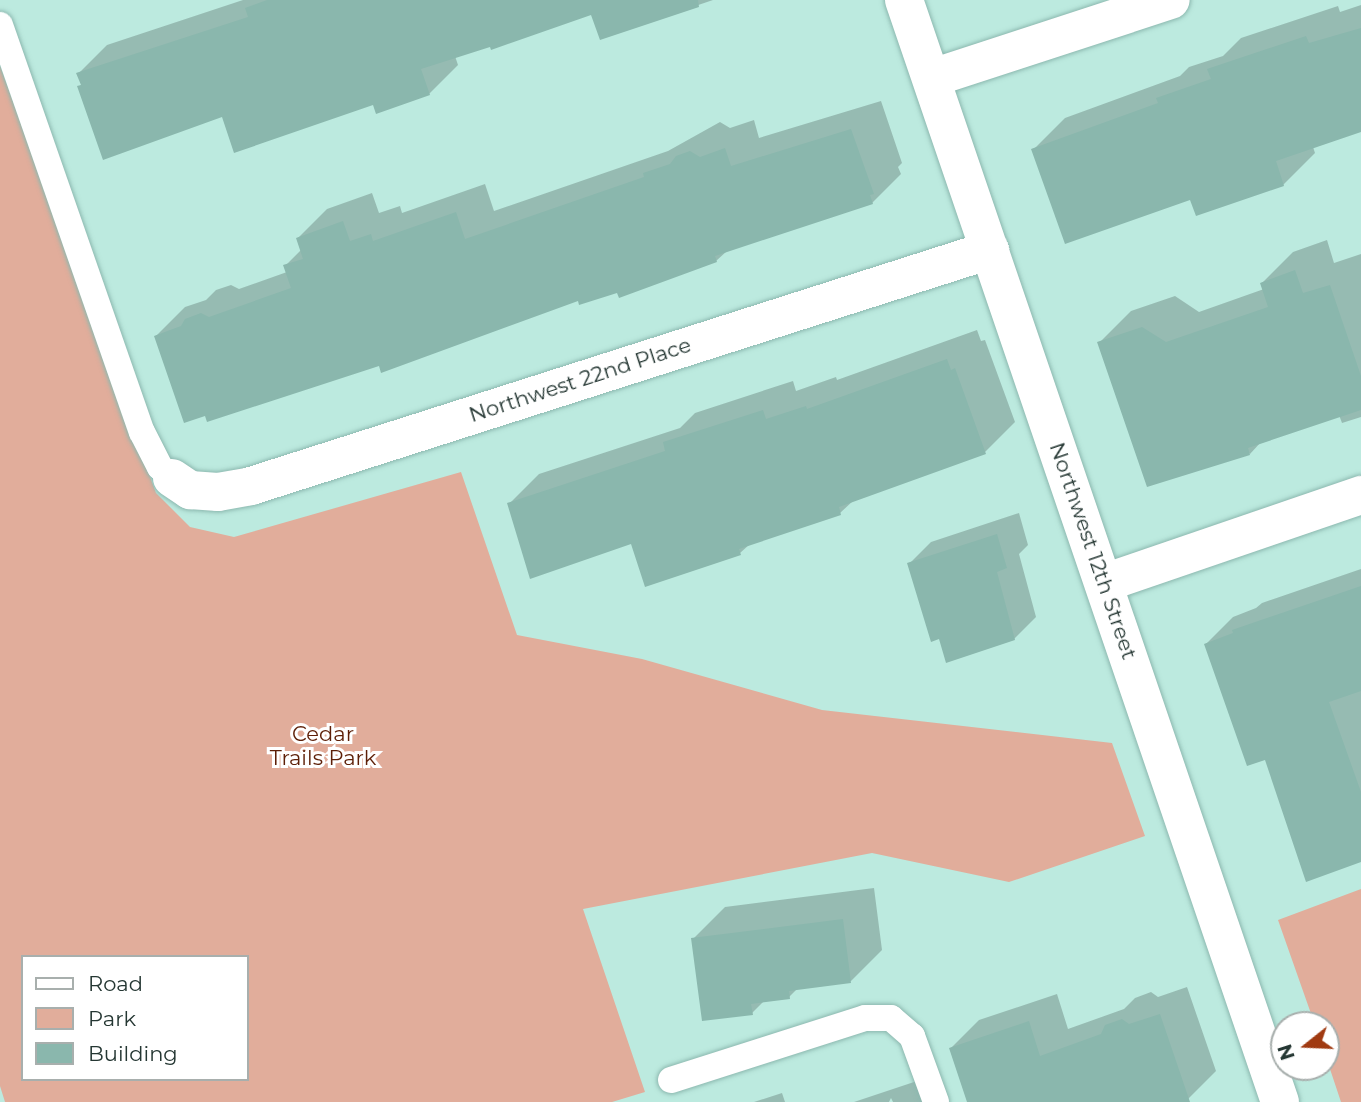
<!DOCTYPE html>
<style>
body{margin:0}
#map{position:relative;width:1361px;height:1102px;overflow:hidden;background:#bceadf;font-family:Montserrat,sans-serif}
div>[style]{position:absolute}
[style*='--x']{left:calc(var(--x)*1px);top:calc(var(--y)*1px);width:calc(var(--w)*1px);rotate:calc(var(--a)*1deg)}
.green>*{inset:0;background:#e1ad9b}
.shadow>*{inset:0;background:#0003}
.building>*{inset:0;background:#8ab7ad}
.roads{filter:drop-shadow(0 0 2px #8cb8af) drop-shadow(0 0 2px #8cb8af)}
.service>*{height:26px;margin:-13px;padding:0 13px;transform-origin:13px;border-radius:13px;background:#fff}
.minor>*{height:38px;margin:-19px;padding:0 19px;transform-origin:19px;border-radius:19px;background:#fff}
span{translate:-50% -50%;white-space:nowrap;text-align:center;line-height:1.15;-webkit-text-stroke:6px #fff;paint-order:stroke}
.street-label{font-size:21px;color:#253733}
.park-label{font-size:21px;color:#5d1f07}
.legend{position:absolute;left:21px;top:955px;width:228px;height:126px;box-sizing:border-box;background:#fff;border:2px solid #a8afad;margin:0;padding:9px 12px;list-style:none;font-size:21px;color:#253733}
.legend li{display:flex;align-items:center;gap:14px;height:35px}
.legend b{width:35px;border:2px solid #a8afad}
.north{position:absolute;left:1270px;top:1011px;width:70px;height:70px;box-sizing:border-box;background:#fff;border:2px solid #a8afad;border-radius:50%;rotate:252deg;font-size:19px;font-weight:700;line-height:28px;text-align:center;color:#253733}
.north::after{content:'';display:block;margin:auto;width:24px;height:32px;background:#a03a11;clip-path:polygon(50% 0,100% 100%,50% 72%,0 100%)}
</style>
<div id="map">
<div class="green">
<div style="clip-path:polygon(evenodd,0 66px,156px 493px,190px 527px,234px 537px,461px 472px,517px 635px,642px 659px,822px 710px,1112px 743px,1145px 836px,1009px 882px,872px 853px,583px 909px,645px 1092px,612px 1102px,5px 1102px,0 1086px,0 66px,23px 957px,247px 957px,247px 1079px,23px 1079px,23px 957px)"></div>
<div style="clip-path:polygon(1361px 889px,1361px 1102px,1341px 1102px,1326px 1057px,1326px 1025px,1315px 1025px,1278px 920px)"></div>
</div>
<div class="shadow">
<div style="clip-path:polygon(243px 0,713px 0,601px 38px,592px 13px,455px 56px,458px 65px,429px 94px,374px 103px,223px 115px,79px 87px,82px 84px,78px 74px,107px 45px)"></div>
<div style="clip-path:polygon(1361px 5px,1361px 131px,1313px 147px,1315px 153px,1283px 185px,1191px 198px,1033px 150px,1065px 118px,1180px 76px,1189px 67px,1223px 56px,1241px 38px,1338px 6px,1340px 12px)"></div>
<div style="clip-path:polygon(881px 101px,902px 163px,898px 167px,901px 174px,872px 203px,727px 251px,716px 261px,579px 299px,380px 364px,156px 336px,185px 307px,206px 300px,216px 290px,231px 285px,239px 289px,287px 272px,285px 266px,302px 249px,298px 238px,327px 209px,372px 193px,379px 213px,400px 206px,402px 213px,485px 184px,494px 211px,668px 151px,720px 122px,730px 128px,754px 120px,759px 138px)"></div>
<div style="clip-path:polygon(1327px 240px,1334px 263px,1361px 254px,1361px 417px,1342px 423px,1339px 415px,1261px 442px,1250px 454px,1099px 343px,1131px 311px,1175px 296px,1199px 312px,1264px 289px,1262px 283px,1293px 252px)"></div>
<div style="clip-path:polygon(977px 330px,981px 341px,985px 340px,1015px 422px,985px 452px,854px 500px,840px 513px,750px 544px,740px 553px,632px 542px,509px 504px,539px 474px,680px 428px,695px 413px,793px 381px,796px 391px,836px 377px,837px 380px)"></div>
<div style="clip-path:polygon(1019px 513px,1028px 545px,1019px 554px,1036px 617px,1014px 639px,940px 637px,909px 564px,931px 542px)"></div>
<div style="clip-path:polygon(1361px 569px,1361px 861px,1266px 757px,1206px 644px,1233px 617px,1256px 608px,1262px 603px)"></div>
<div style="clip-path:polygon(874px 888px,882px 950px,851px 981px,798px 988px,789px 997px,765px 1000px,752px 1013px,693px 939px,725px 907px)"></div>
<div style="clip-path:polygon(1187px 987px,1216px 1071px,1188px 1099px,1179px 1102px,969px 1102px,951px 1048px,979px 1020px,1057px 994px,1068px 1029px,1124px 1009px,1135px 998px,1151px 992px,1158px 997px)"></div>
<div style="clip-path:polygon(920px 1080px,927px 1102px,893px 1102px,891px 1098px,889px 1102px,854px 1102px)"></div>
<div style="clip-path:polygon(782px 1093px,785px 1102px,754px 1102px)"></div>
</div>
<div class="building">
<div style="clip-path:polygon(267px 0,698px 0,699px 7px,600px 40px,591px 15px,491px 50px,490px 47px,421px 69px,430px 95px,376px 114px,373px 105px,234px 153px,222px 117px,103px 160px,77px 86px,81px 85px,76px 73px,248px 17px,245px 8px)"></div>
<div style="clip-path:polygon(1361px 28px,1361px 132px,1276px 161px,1284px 186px,1196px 216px,1190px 200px,1065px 244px,1031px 149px,1158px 103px,1156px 98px,1211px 79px,1207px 69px,1306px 36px,1309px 43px)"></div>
<div style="clip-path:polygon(851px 129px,874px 194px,870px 195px,873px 204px,715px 256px,717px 262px,619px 298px,617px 293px,579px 305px,578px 301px,381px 373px,379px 366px,207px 422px,205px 416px,184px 423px,154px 336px,181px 326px,185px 319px,201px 313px,209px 317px,291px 288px,283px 265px,303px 259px,296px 238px,343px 221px,350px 241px,371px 234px,373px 241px,456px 212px,465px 239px,644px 177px,643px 173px,670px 164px,676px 156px,690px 151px,700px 157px,725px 148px,731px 166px)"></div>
<div style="clip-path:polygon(1295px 270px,1303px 293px,1330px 285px,1361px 376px,1361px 410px,1248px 448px,1250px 455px,1147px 487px,1097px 342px,1142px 327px,1166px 342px,1268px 307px,1260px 283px)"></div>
<div style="clip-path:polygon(947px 359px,951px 370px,955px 368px,986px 454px,839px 507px,841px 515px,739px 549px,741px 555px,645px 587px,631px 544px,530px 579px,507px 503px,665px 451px,663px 442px,763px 410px,766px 419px,806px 406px,807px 409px)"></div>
<div style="clip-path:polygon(997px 534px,1007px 568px,997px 572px,1015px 640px,946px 663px,939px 639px,931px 642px,907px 563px)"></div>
<div style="clip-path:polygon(1361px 586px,1361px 691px,1329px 702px,1361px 792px,1361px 862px,1306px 882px,1265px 760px,1247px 766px,1204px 644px,1233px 633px,1232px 630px)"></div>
<div style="clip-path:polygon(843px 919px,851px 983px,789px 991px,790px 999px,751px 1004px,753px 1015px,702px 1021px,691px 938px)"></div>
<div style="clip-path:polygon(1160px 1014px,1190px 1102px,967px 1102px,949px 1048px,1029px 1021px,1040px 1056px,1101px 1034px,1105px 1025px,1122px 1019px,1129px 1024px)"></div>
</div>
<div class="roads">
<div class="service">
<div style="--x:0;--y:25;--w:431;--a:70.8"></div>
<div style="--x:142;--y:432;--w:39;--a:63"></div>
<div style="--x:160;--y:467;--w:16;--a:43"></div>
<div style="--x:671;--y:1080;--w:204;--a:-17.7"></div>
<div style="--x:865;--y:1018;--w:26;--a:0"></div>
<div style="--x:891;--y:1018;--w:28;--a:41"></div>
<div style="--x:912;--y:1036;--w:70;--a:70"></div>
</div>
<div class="minor">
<div style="--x:904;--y:0;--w:1164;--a:71.16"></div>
<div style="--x:932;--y:78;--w:251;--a:-18.1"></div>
<div style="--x:172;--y:478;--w:22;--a:34"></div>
<div style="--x:190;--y:490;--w:28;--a:4"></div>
<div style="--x:218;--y:492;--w:34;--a:-10"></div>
<div style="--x:251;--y:486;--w:776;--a:-17.71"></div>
<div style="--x:1104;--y:583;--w:272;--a:-18.9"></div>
</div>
</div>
<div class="street-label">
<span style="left:580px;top:380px;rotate:-18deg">Northwest 22nd Place</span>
<span style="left:1093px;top:551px;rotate:71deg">Northwest 12th Street</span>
</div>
<div class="park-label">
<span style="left:323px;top:746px">Cedar<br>Trails Park</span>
</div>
<ul class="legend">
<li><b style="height:9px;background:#fff"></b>Road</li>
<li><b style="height:19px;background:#e1ad9b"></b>Park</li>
<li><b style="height:19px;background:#8ab7ad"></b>Building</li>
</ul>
<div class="north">N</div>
</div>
